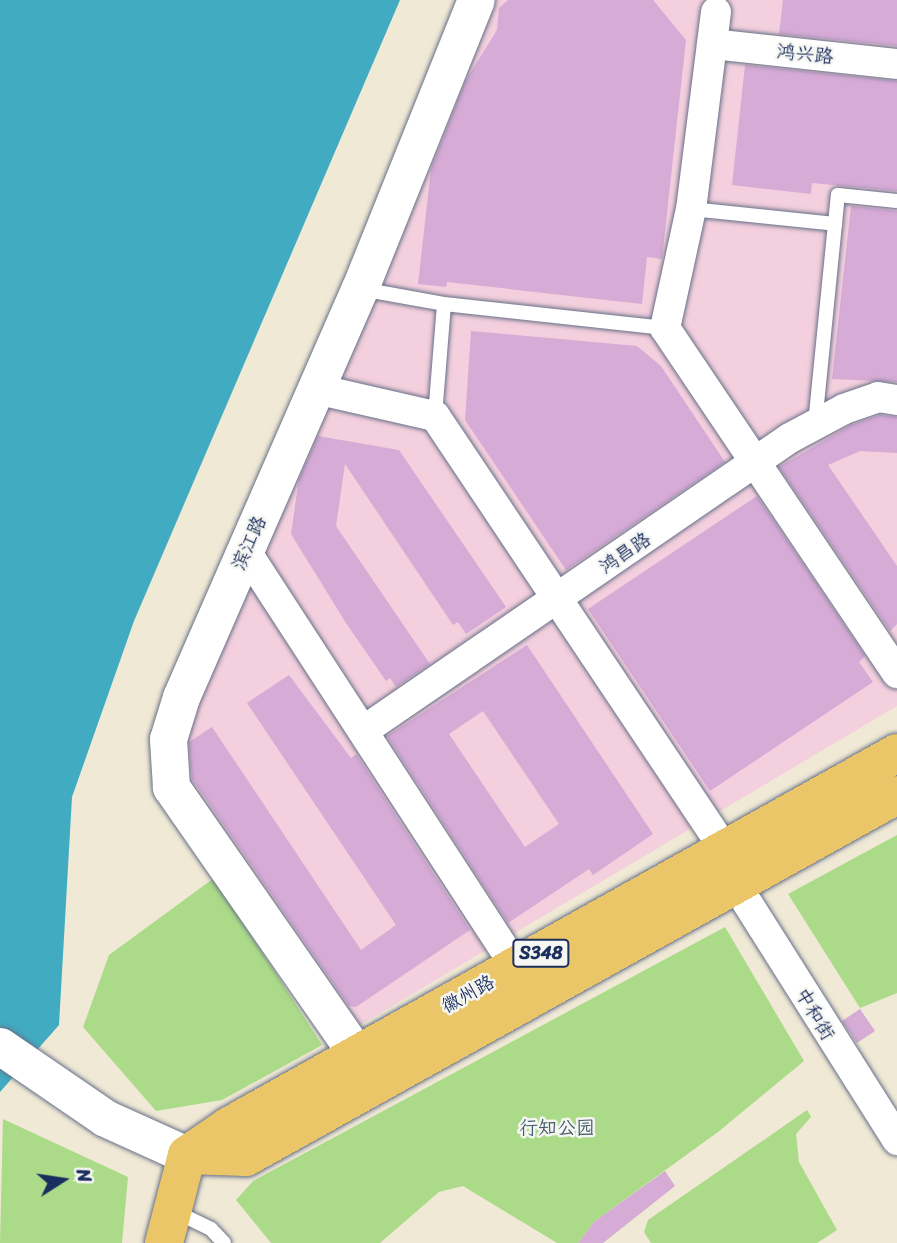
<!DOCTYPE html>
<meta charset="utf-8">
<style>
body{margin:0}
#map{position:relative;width:897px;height:1243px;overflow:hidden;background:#f0e9d5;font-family:Sriracha,"LXGW WenKai TC",sans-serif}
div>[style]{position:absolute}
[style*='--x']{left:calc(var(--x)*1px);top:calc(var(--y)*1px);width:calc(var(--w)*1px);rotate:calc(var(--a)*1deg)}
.built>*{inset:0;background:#f4cfdd}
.green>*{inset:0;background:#abdb88}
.water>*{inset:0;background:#41abc1}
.building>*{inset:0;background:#d6abd6}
.roads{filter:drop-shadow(0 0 2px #667088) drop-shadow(0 0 2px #667088)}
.service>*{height:14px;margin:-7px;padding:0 7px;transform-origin:7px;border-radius:7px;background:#fff}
.minor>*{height:30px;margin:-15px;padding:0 15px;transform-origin:15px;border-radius:15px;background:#fff}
.tertiary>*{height:37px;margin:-18.5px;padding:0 18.5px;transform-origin:18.5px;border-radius:18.5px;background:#fff}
.primary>*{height:38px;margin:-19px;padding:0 19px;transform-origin:19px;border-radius:19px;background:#ebc669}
span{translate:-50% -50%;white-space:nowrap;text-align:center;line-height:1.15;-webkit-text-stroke:5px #f6f6f2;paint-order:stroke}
.shield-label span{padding:2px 5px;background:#f6f6f2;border:2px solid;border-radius:5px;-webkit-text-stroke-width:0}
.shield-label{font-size:18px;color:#1b2f5e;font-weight:700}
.street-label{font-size:19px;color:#1b2f5e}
.park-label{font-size:19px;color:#3f5a68}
.north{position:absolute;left:28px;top:1145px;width:70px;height:70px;-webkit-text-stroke:5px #f6f6f2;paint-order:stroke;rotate:78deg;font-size:19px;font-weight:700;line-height:28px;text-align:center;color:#1b2f5e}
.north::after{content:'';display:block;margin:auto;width:24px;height:32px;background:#1b2f5e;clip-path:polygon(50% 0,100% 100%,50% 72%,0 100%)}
</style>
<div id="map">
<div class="built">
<div style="clip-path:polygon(487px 0,897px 0,897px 706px,350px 1031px,182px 784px,180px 723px)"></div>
</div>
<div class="green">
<div style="clip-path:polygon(897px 835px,897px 993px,860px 1008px,788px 894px)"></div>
<div style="clip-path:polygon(214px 878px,322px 1045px,222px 1100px,156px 1111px,83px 1027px,109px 955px)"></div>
<div style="clip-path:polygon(725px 927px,804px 1061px,718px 1132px,595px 1221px,578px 1243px,557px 1243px,463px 1186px,439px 1192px,380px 1243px,271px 1243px,236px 1200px,253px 1181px)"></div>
<div style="clip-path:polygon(807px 1110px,811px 1117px,796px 1134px,799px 1162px,837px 1230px,817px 1243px,651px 1243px,644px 1232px,648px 1220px)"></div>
<div style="clip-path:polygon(3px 1119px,128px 1177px,122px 1243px,0 1243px)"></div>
</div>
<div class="water">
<div style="clip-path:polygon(0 0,400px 0,134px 621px,72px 797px,59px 1025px,0 1092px)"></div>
</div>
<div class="building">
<div style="clip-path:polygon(508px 0,653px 0,686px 40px,662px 259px,647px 257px,642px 304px,447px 282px,446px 287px,418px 284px,431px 169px,466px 80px,497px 30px,499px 8px)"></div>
<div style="clip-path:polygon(783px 0,897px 0,897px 46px,779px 34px)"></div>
<div style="clip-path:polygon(745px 65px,897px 81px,897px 191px,812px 183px,811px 194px,732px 185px)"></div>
<div style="clip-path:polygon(851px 206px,897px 211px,897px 382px,832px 379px)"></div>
<div style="clip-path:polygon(471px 331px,637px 346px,661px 366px,725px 462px,566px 570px,465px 420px)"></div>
<div style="clip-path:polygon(880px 415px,897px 417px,897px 453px,860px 451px,828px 465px,897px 566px,897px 624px,890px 631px,779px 467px,851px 425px)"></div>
<div style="clip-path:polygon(318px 436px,399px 450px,506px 607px,466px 634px,458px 622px,453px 625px,345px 464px,336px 526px,430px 664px,396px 687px,390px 678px,386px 681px,346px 623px,291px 534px,299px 479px)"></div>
<div style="clip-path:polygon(757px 496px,865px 656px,859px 662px,873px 682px,710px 791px,588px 609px)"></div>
<div style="clip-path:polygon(evenodd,527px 645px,653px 834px,593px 875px,589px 869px,508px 923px,387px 736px,527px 645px,483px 711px,559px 824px,525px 847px,449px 734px,483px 711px)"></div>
<div style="clip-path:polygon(289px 675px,351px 758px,356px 754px,470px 930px,356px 1007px,349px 1006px,192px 779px,189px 742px,212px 727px,361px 950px,396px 925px,247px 703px)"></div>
<div style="clip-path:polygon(860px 1009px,875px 1031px,857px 1043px,842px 1021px)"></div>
<div style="clip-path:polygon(665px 1171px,675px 1186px,603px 1243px,578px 1243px,595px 1221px)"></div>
</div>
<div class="roads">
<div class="service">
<div style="--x:691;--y:209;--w:145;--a:5.9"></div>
<div style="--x:361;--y:289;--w:84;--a:10.2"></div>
<div style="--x:444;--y:304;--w:222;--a:6.2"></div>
<div style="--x:435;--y:416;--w:112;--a:-85.4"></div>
<div style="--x:815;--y:424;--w:230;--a:-84.3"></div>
<div style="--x:838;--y:195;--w:59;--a:5.8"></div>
<div style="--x:174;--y:1211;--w:41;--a:25.9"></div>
<div style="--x:211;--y:1229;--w:19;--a:47"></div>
</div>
<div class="minor">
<div style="--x:716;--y:12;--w:199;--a:97.2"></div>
<div style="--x:691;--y:209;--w:122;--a:102.3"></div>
<div style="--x:665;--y:328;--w:416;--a:56.1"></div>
<div style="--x:712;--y:44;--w:186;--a:6.2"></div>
<div style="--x:316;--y:389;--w:122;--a:12.8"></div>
<div style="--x:435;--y:416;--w:522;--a:56.25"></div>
<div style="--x:245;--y:550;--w:498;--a:57"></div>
<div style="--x:363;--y:731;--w:518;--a:-34.46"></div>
<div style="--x:790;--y:438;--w:61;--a:-28.2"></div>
<div style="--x:844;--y:409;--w:36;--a:-19"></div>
<div style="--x:878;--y:397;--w:19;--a:9"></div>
<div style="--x:736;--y:885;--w:302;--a:57.7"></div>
</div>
<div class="tertiary">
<div style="--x:0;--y:1046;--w:127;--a:34.4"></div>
<div style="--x:105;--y:1118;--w:90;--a:24.3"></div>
<div style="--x:358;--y:1056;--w:328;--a:-124.8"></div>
<div style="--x:171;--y:787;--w:48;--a:-93.6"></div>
<div style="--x:168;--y:739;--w:44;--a:-72.8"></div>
<div style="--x:181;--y:697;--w:446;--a:-66.4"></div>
<div style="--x:360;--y:288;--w:310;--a:-68.1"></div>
</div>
<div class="primary">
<div style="--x:187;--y:1155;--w:59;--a:1.9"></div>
<div style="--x:246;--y:1157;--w:745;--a:-29.08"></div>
<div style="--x:164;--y:1243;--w:91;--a:-75.4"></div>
<div style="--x:187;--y:1155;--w:51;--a:-34.6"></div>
<div style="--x:229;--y:1126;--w:765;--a:-29.18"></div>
</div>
</div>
<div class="shield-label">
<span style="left:541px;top:953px">S348</span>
</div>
<div class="street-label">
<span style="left:805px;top:54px;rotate:6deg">鸿兴路</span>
<span style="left:249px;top:543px;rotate:-66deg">滨江路</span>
<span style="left:625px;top:553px;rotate:-34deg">鸿昌路</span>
<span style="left:468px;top:994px;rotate:-29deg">徽州路</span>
<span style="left:815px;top:1014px;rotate:59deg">中和街</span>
</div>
<div class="park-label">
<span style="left:557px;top:1128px">行知公园</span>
</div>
<div class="north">N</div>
</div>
